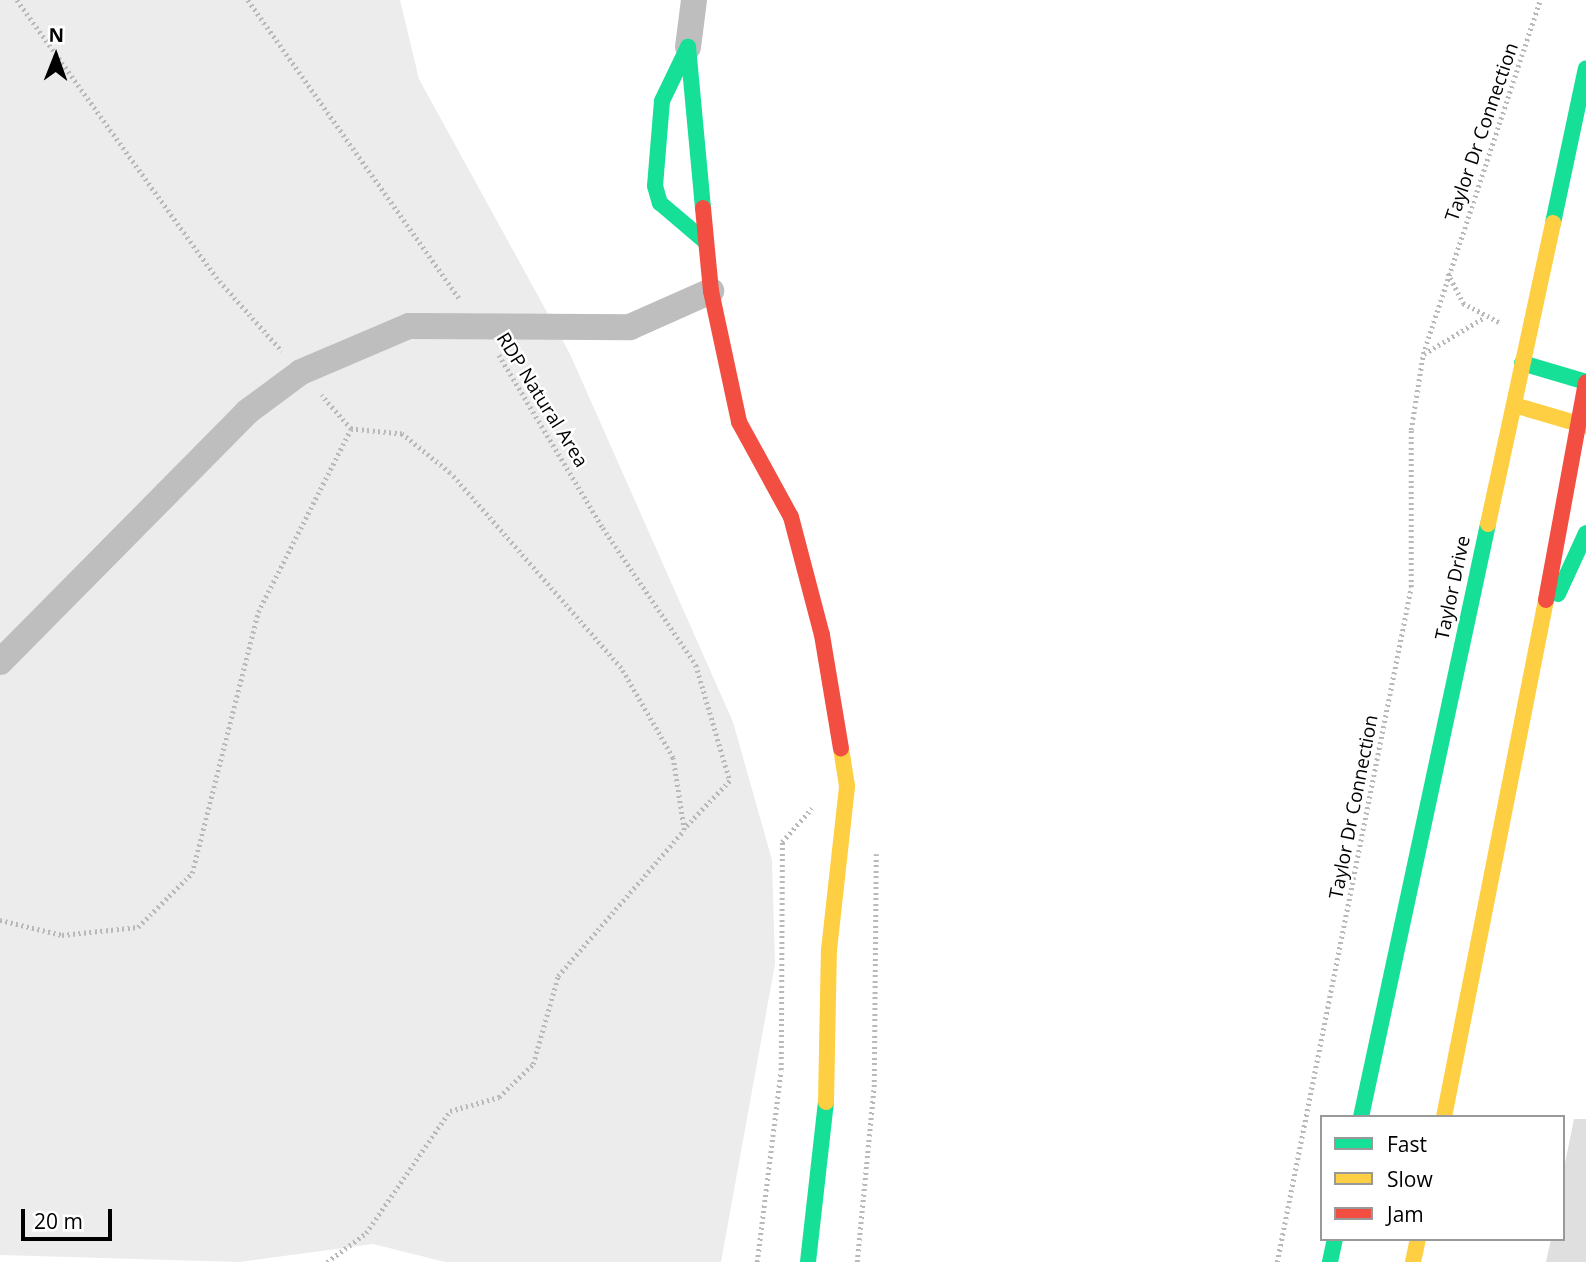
<!DOCTYPE html>
<style>
body{margin:0}
#map{position:relative;width:1586px;height:1262px;overflow:hidden;background:#fff;font-family:"Open Sans",sans-serif}
div>[style]{position:absolute}
[style*='--x']{left:calc(var(--x)*1px);top:calc(var(--y)*1px);width:calc(var(--w)*1px);rotate:calc(var(--a)*1deg)}
.green>*{inset:0;background:#ececec}
.building>*{inset:0;background:#dfdfdf}
.path>*{height:4.5px;margin-top:-2.25px;transform-origin:0;background:repeating-linear-gradient(90deg,#b9b9b9 0 2px,transparent 0 5.5px)}
.street>*{height:26px;margin:-13px;padding:0 13px;transform-origin:13px;border-radius:13px;background:#bebebe}
.fast>*{height:16px;margin:-8px;padding:0 8px;transform-origin:8px;border-radius:8px;background:#16e098}
.slow>*{height:16px;margin:-8px;padding:0 8px;transform-origin:8px;border-radius:8px;background:#ffcf43}
.jam>*{height:16px;margin:-8px;padding:0 8px;transform-origin:8px;border-radius:8px;background:#f24e42}
span{translate:-50% -50%;white-space:nowrap;text-align:center;line-height:1.15;-webkit-text-stroke:5px #fff;paint-order:stroke}
.street-label{font-size:19px;color:#000}
.legend{position:absolute;left:1320px;top:1115px;width:245px;height:126px;box-sizing:border-box;background:#fff;border:2px solid #999;margin:0;padding:9px 12px;list-style:none;font-size:21px;color:#000}
.legend li{display:flex;align-items:center;gap:14px;height:35px}
.legend b{width:35px;border:2px solid #999}
.north{position:absolute;left:21px;top:21px;width:70px;height:70px;-webkit-text-stroke:5px #fff;paint-order:stroke;rotate:1deg;font-size:19px;font-weight:700;line-height:28px;text-align:center;color:#000}
.north::after{content:'';display:block;margin:auto;width:24px;height:32px;background:#000;clip-path:polygon(50% 0,100% 100%,50% 72%,0 100%)}
.scale{position:absolute;left:21px;top:1209px;width:91px;height:32px;box-sizing:border-box;border:4px solid #000;border-top:0;padding-left:9px;font-size:21px;line-height:24px;white-space:nowrap;color:#000;-webkit-text-stroke:5px #fff;paint-order:stroke}
</style>
<div id="map">
<div class="green">
<div style="clip-path:polygon(0 0,400px 0,419px 79px,570px 354px,733px 722px,772px 860px,775px 964px,721px 1262px,445px 1262px,373px 1244px,240px 1262px,0 1255px)"></div>
</div>
<div class="building">
<div style="clip-path:polygon(1574px 1119px,1586px 1119px,1586px 1262px,1546px 1262px,1551px 1239px,1563px 1239px,1563px 1173px)"></div>
</div>
<div class="path">
<div style="--x:17;--y:0;--w:341;--a:54.3"></div>
<div style="--x:216;--y:277;--w:99;--a:48.3"></div>
<div style="--x:248;--y:0;--w:367;--a:54.7"></div>
<div style="--x:1448;--y:273;--w:34;--a:63"></div>
<div style="--x:1463;--y:303;--w:41;--a:27.8"></div>
<div style="--x:1424;--y:354;--w:69;--a:-31.4"></div>
<div style="--x:499;--y:355;--w:202;--a:59"></div>
<div style="--x:603;--y:528;--w:166;--a:55.8"></div>
<div style="--x:696;--y:665;--w:121;--a:73.7"></div>
<div style="--x:730;--y:781;--w:66;--a:133.8"></div>
<div style="--x:0;--y:920;--w:64;--a:13.6"></div>
<div style="--x:62;--y:935;--w:76;--a:-6"></div>
<div style="--x:138;--y:927;--w:76;--a:-45"></div>
<div style="--x:192;--y:873;--w:269;--a:-75.8"></div>
<div style="--x:258;--y:612;--w:205;--a:-63.1"></div>
<div style="--x:351;--y:429;--w:45;--a:-131.4"></div>
<div style="--x:327;--y:1262;--w:49;--a:-36.6"></div>
<div style="--x:366;--y:1233;--w:148;--a:-55.5"></div>
<div style="--x:450;--y:1111;--w:51;--a:-15.9"></div>
<div style="--x:499;--y:1097;--w:47;--a:-44.1"></div>
<div style="--x:533;--y:1064;--w:91;--a:-74.1"></div>
<div style="--x:558;--y:976;--w:193;--a:-49.2"></div>
<div style="--x:684;--y:830;--w:73;--a:-98.7"></div>
<div style="--x:673;--y:758;--w:104;--a:-120"></div>
<div style="--x:621;--y:668;--w:259;--a:-131.2"></div>
<div style="--x:450;--y:473;--w:62;--a:-140.9"></div>
<div style="--x:402;--y:434;--w:51;--a:-174.4"></div>
<div style="--x:757;--y:1262;--w:193;--a:-82.9"></div>
<div style="--x:781;--y:1070;--w:228;--a:-89.7"></div>
<div style="--x:782;--y:842;--w:45;--a:-48.6"></div>
<div style="--x:857;--y:1262;--w:176;--a:-84.5"></div>
<div style="--x:874;--y:1087;--w:233;--a:-89.5"></div>
<div style="--x:1277;--y:1262;--w:688;--a:-78.77"></div>
<div style="--x:1411;--y:587;--w:157;--a:-90"></div>
<div style="--x:1411;--y:430;--w:77;--a:-81"></div>
<div style="--x:1423;--y:354;--w:373;--a:-71.7"></div>
</div>
<div class="street">
<div style="--x:688;--y:47;--w:47;--a:-82.7"></div>
<div style="--x:0;--y:662;--w:351;--a:-45.3"></div>
<div style="--x:247;--y:412;--w:67;--a:-36.5"></div>
<div style="--x:301;--y:372;--w:117;--a:-23.1"></div>
<div style="--x:409;--y:326;--w:221;--a:0.3"></div>
<div style="--x:630;--y:327;--w:89;--a:-24"></div>
</div>
<div class="fast">
<div style="--x:703;--y:208;--w:162;--a:-95.3"></div>
<div style="--x:688;--y:47;--w:60;--a:115.7"></div>
<div style="--x:662;--y:101;--w:85;--a:94.7"></div>
<div style="--x:655;--y:186;--w:18;--a:74"></div>
<div style="--x:660;--y:203;--w:60;--a:40.3"></div>
<div style="--x:1553;--y:223;--w:158;--a:-78"></div>
<div style="--x:1522;--y:363;--w:67;--a:16.5"></div>
<div style="--x:1558;--y:594;--w:67;--a:-65.3"></div>
<div style="--x:1361;--y:1117;--w:606;--a:-77.91"></div>
<div style="--x:808;--y:1262;--w:161;--a:-83.6"></div>
<div style="--x:1330;--y:1262;--w:24;--a:-78"></div>
</div>
<div class="slow">
<div style="--x:1514;--y:405;--w:75;--a:16.3"></div>
<div style="--x:1488;--y:524;--w:308;--a:-77.8"></div>
<div style="--x:826;--y:1102;--w:152;--a:-88.9"></div>
<div style="--x:829;--y:950;--w:165;--a:-83.7"></div>
<div style="--x:847;--y:786;--w:38;--a:-99"></div>
<div style="--x:1444;--y:1117;--w:527;--a:-78.84"></div>
<div style="--x:1413;--y:1262;--w:24;--a:-78"></div>
</div>
<div class="jam">
<div style="--x:703;--y:208;--w:83;--a:84.5"></div>
<div style="--x:711;--y:291;--w:134;--a:77.9"></div>
<div style="--x:739;--y:422;--w:108;--a:61.3"></div>
<div style="--x:791;--y:517;--w:122;--a:75.3"></div>
<div style="--x:822;--y:635;--w:115;--a:80.5"></div>
<div style="--x:1546;--y:600;--w:221;--a:-79.6"></div>
</div>
<div class="street-label">
<span style="left:1482px;top:132px;rotate:-71deg">Taylor Dr Connection</span>
<span style="left:542px;top:400px;rotate:58deg">RDP Natural Area</span>
<span style="left:1453px;top:588px;rotate:-78deg">Taylor Drive</span>
<span style="left:1354px;top:807px;rotate:-79deg">Taylor Dr Connection</span>
</div>
<ul class="legend">
<li><b style="height:9px;background:#16e098"></b>Fast</li>
<li><b style="height:9px;background:#ffcf43"></b>Slow</li>
<li><b style="height:9px;background:#f24e42"></b>Jam</li>
</ul>
<div class="north">N</div>
<div class="scale">20 m</div>
</div>
